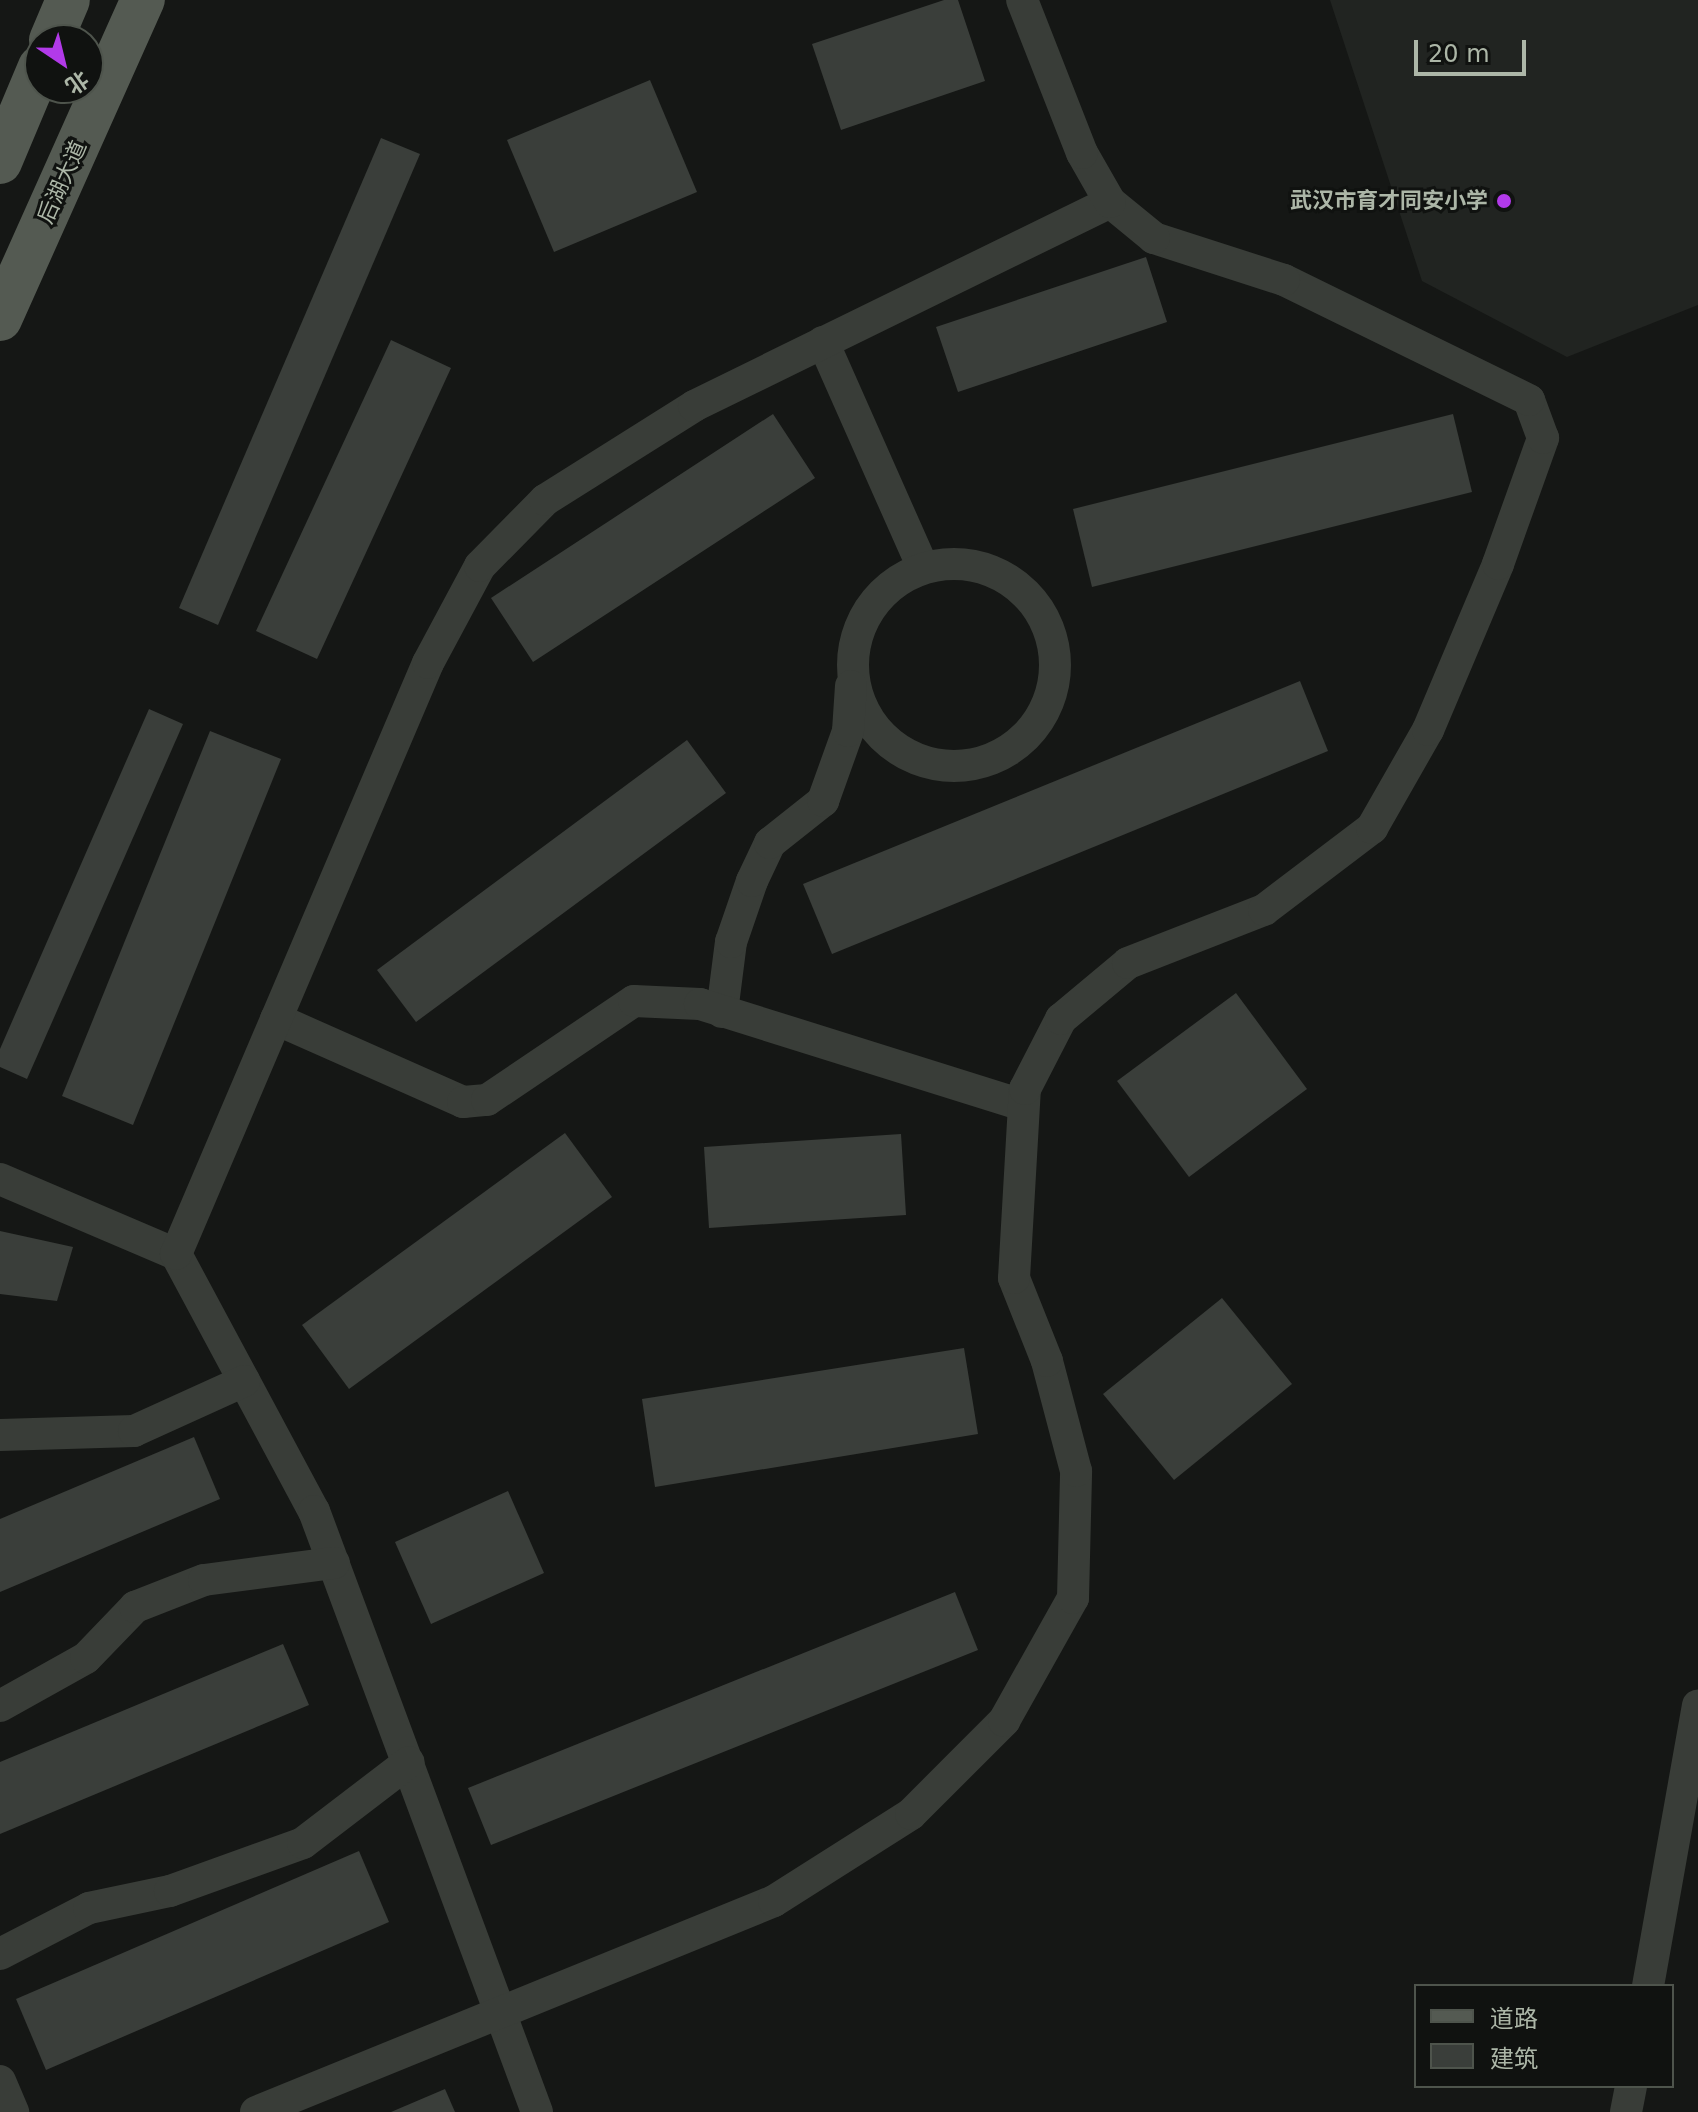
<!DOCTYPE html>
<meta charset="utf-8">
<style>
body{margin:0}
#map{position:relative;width:1698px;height:2112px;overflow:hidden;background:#151715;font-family:"DejaVu Sans","Noto Sans SC",sans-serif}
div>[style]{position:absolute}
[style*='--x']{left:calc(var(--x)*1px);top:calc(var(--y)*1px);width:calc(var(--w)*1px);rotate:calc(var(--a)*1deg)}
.built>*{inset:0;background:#212421}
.building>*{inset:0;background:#3a3e3a}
.minor>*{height:32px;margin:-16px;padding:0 16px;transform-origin:16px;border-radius:16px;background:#393d38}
.minor>.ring{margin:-16px;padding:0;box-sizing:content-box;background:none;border:32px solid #393d38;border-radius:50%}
.primary>*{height:44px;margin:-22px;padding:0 22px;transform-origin:22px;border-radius:22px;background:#545a52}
.dots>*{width:22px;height:22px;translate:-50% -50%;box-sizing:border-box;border:4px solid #101210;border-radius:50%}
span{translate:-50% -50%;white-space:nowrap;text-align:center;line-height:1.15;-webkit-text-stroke:6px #101210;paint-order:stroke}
.street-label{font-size:22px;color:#acb6a7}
.poi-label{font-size:22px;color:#acb6a7;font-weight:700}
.right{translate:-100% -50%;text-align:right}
.legend{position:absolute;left:1414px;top:1984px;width:260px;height:104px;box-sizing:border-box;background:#101210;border:2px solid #4e544c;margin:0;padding:10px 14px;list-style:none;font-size:24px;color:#acb6a7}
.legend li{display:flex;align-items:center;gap:16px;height:40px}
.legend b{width:40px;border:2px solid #4e544c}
.north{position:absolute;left:24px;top:24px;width:80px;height:80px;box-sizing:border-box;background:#101210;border:2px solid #4e544c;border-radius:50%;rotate:145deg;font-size:22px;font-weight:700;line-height:32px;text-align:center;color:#acb6a7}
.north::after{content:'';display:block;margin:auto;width:28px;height:36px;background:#b23ae9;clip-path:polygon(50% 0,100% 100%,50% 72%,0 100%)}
.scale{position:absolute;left:1414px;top:40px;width:112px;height:36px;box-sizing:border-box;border:4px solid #acb6a7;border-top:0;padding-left:10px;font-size:24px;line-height:28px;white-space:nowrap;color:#acb6a7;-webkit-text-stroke:6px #101210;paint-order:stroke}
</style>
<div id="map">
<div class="built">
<div style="clip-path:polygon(1330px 0,1698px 0,1698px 305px,1567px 357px,1422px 281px)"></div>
</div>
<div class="building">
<div style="clip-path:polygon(944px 0,958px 0,985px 81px,841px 130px,812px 44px)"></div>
<div style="clip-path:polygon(650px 80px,697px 192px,554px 252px,507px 140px)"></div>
<div style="clip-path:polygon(381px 138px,420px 154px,218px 625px,179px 608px)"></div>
<div style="clip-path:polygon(1146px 257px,1167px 322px,958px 392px,936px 327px)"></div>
<div style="clip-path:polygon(391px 340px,451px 368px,317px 659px,256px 631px)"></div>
<div style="clip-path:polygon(773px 414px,815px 478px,533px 662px,491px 598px)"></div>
<div style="clip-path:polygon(1453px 414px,1472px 492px,1092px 587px,1073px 509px)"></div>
<div style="clip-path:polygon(1300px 681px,1328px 751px,832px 954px,803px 884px)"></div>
<div style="clip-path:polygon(149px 709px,183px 724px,27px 1079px,0 1067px,0 1049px)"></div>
<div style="clip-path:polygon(210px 731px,281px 759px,133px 1125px,62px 1096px)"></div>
<div style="clip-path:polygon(687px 740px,726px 793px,416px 1022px,377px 970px)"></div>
<div style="clip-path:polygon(1236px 993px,1307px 1089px,1189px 1177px,1117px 1081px)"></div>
<div style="clip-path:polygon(565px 1133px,612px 1197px,349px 1389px,302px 1325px)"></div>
<div style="clip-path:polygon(901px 1134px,906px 1215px,709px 1228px,704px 1147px)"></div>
<div style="clip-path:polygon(0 1231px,73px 1247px,57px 1301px,0 1294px)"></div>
<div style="clip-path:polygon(1222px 1298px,1292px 1384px,1174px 1480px,1103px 1394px)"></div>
<div style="clip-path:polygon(964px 1348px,978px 1434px,655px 1487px,642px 1399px)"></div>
<div style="clip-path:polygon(194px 1437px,220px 1499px,0 1592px,0 1519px)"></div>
<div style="clip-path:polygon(508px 1491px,544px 1573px,431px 1624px,395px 1542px)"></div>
<div style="clip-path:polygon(955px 1592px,978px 1650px,491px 1845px,468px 1788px)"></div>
<div style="clip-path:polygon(283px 1644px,309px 1705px,0 1834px,0 1762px)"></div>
<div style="clip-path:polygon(359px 1851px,389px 1922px,46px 2070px,16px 1999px)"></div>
<div style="clip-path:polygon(445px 2089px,455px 2112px,391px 2112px)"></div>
</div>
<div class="minor">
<div style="--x:823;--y:342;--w:247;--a:66.1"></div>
<div class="ring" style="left:853px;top:564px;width:170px;height:170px"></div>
<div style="--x:722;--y:1012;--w:71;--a:-82.7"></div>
<div style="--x:731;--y:942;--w:65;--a:-71"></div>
<div style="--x:752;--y:881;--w:42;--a:-64.7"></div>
<div style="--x:770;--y:843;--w:68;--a:-38.4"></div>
<div style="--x:823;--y:801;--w:74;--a:-70.3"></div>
<div style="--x:848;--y:731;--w:45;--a:-86.2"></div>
<div style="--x:276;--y:1019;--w:205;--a:23.9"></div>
<div style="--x:463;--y:1102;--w:24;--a:-5"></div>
<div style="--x:487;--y:1100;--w:177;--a:-34"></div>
<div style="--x:634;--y:1001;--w:66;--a:2.6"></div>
<div style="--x:700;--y:1004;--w:338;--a:17.4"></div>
<div style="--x:0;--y:1179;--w:191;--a:23.1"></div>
<div style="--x:176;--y:1254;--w:292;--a:61.8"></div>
<div style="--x:314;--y:1511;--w:641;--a:69.64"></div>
<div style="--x:176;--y:1254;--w:642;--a:-66.91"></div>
<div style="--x:428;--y:663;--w:110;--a:-61.8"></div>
<div style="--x:480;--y:566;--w:93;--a:-45.4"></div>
<div style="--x:545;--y:500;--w:176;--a:-32.2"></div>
<div style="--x:694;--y:406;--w:463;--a:-26.1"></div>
<div style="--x:0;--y:1435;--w:134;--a:-1.7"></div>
<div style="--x:134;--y:1431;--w:121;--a:-24.4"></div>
<div style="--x:0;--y:1706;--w:98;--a:-29.2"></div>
<div style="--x:86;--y:1658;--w:71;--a:-46.1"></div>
<div style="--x:135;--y:1607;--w:74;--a:-21.4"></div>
<div style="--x:204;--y:1580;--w:131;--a:-7.5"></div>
<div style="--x:0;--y:1954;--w:100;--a:-27.3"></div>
<div style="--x:89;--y:1908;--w:83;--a:-11.9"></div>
<div style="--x:170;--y:1891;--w:141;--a:-19.8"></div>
<div style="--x:303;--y:1843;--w:133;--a:-37.4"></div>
<div style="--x:1648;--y:1986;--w:285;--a:-79.9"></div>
<div style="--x:0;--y:2081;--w:34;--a:67"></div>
<div style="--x:256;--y:2112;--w:559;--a:-22.16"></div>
<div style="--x:774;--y:1901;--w:162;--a:-32.4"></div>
<div style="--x:911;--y:1814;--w:132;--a:-45"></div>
<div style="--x:1004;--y:1721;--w:141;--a:-60.7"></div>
<div style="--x:1073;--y:1598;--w:127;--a:-88.6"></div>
<div style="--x:1076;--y:1471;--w:114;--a:-104.8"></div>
<div style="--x:1047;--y:1361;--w:89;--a:-111.7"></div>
<div style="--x:1014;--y:1278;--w:189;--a:-86.7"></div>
<div style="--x:1025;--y:1089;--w:79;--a:-62.8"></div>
<div style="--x:1061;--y:1019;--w:87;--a:-39.9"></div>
<div style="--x:1128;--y:963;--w:146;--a:-21.3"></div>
<div style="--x:1264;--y:910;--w:136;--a:-37.2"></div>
<div style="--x:1372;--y:828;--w:113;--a:-60.3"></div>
<div style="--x:1428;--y:730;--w:180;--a:-67.1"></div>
<div style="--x:1498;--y:564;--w:134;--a:-70.3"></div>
<div style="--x:1543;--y:438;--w:40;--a:-110.2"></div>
<div style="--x:1529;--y:400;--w:273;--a:-153.9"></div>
<div style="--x:1284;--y:280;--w:137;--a:-162.1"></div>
<div style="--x:1154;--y:238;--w:57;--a:-140.7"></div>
<div style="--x:1110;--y:202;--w:56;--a:-119.7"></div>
<div style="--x:1082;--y:153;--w:164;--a:-111.4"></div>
<div style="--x:1626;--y:2112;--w:26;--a:-79"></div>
</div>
<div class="primary">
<div style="--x:51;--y:40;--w:43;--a:-67"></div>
<div style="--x:0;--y:162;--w:103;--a:-67.2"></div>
<div style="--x:0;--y:319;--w:350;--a:-65.9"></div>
</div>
<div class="dots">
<div style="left:1504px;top:201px;background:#b23ae9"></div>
</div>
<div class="street-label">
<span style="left:62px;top:182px;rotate:-66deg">后湖大道</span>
</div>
<div class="poi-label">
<span class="right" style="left:1488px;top:201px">武汉市育才同安小学</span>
</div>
<ul class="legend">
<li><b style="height:10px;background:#545a52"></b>道路</li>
<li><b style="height:22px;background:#3a3e3a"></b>建筑</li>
</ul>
<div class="north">北</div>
<div class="scale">20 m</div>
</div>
